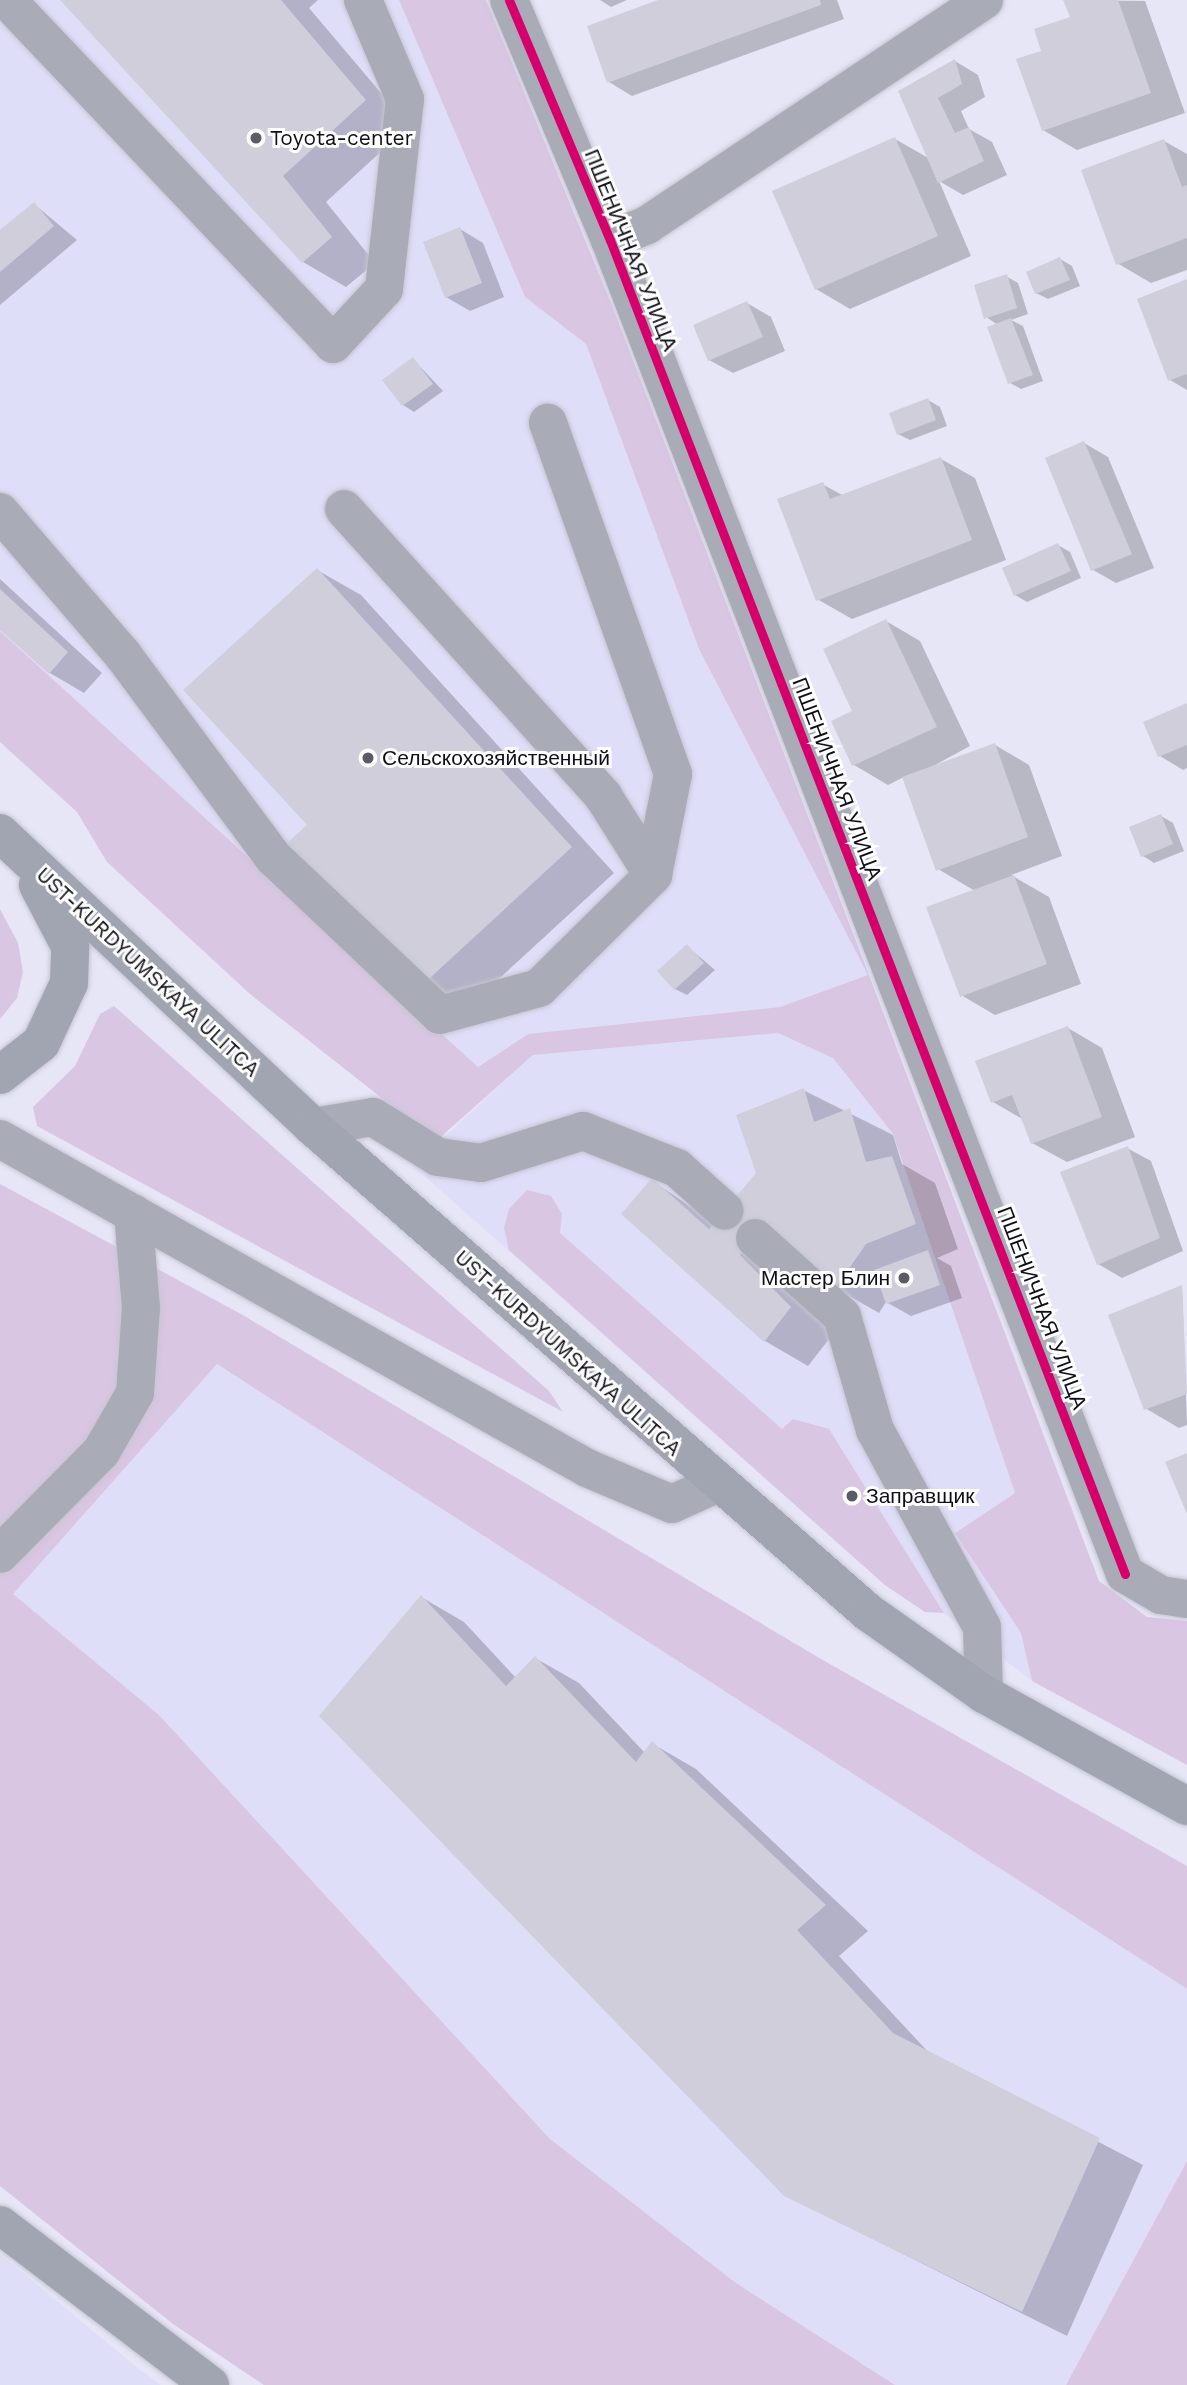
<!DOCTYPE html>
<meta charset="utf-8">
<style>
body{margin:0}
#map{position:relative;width:1187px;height:2385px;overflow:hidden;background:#e7e6f7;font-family:"Work Sans",sans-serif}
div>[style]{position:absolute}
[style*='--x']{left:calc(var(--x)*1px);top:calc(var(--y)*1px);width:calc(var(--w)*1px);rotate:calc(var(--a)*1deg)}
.built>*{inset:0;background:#dfdef9}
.green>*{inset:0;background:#d9c6e2}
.shadow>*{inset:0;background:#0003}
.building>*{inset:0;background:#d0ceda}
.roads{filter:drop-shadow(0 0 2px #c6c5d2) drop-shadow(0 0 2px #c6c5d2)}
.minor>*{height:38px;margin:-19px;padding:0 19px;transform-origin:19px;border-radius:19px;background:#a9acb6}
.major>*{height:38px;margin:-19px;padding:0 19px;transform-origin:19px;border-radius:19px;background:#a1a5b2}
.cycleway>*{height:9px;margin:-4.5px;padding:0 4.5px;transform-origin:4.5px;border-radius:4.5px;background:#d6006c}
.dots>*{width:19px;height:19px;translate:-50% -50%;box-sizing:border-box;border:4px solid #fff;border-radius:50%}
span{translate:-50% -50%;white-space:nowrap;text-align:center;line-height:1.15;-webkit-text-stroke:6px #fff;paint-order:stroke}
.poi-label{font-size:21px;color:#100f19}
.left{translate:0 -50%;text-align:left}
.right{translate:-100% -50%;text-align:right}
.street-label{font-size:21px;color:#100f19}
</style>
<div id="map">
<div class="built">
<div style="clip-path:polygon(0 0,399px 0,525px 297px,586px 344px,699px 649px,869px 975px,780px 1007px,528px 1034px,478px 1067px,0 631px)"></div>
<div style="clip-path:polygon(778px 1033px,833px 1057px,893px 1134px,1015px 1493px,955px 1533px,1022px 1633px,1032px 1681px,944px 1613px,925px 1612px,885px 1585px,413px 1166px,533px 1055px)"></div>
<div style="clip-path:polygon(217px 1364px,1187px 1989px,1187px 2161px,1066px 2385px,895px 2385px,736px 2283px,550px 2139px,159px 1715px,12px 1594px)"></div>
<div style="clip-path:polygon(0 2254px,139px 2369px,161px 2385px,0 2385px)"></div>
</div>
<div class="green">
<div style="clip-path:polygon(399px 0,486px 0,611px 303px,869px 975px,1099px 1581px,1147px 1617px,1187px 1621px,1187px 1765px,1032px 1681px,1021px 1633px,955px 1533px,1015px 1493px,893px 1134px,833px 1058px,778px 1033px,533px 1055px,436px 1141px,250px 994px,107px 862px,77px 812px,0 742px,0 631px,478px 1067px,528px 1034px,780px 1007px,868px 975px,699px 649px,586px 344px,525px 297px)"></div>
<div style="clip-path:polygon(0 909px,18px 943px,23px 972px,17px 998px,0 1019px)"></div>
<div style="clip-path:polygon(114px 1006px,549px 1391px,563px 1412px,37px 1126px,33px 1107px,75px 1066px,100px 1014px)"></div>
<div style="clip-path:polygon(0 1184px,241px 1314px,821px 1659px,1187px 1866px,1187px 1989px,217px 1364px,13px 1594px,159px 1715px,550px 2139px,736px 2283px,895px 2385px,264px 2385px,173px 2324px,0 2186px)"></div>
<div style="clip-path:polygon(527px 1190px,551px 1196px,562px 1214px,560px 1233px,782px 1429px,793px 1419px,829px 1429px,944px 1613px,925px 1612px,885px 1585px,509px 1250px,504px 1228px,509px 1209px)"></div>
<div style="clip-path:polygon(1187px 2161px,1187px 2385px,1066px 2385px)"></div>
</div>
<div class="shadow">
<div style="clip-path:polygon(62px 0,318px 0,309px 8px,409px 126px,326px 202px,375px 263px,346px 287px,303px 262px)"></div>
<div style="clip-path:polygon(600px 0,627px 0,611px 7px)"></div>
<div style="clip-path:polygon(663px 0,837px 0,844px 19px,632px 96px,609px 82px)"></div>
<div style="clip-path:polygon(1065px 0,1145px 1px,1185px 113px,1077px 150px,1043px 130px,1044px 52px,1072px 18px)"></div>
<div style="clip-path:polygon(955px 61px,978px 75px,985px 97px,961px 111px,969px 129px,992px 142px,1007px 175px,963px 195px,939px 181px,971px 256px,850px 309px,816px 289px,895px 139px,930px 159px,900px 92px)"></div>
<div style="clip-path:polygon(1164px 141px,1187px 154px,1187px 270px,1151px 283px,1117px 263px)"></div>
<div style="clip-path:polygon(34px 204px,77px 240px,0 305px,0 233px)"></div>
<div style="clip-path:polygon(460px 229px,483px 243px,504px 297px,470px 311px,446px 297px)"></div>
<div style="clip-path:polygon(1060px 259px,1072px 266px,1080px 286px,1048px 299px,1036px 293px)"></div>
<div style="clip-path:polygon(1006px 276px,1018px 283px,1028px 314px,1011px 320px,1023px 326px,1043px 381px,1021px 389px,1010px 383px,998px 325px,986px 317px)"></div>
<div style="clip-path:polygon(1187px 281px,1187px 390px,1170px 380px)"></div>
<div style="clip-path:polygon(747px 303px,771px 317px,785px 351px,733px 373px,709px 360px)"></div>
<div style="clip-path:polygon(413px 359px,443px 391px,414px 412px,403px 405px)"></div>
<div style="clip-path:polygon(928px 400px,940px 407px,947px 426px,910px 440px,898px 434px)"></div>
<div style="clip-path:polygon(1084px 443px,1108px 457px,1154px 568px,1116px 583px,1093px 570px)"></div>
<div style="clip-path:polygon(941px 459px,975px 478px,1006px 560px,852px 619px,817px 599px,822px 484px,844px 496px)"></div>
<div style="clip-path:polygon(1058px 545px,1070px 552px,1081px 578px,1027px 602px,1015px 595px)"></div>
<div style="clip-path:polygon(317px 570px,361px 595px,614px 873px,464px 1011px,420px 986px)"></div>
<div style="clip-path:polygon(0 579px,102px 673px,84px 693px,50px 673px,0 627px)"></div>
<div style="clip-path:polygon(886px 621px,920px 641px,970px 746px,924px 771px,995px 745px,1029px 765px,1062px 856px,1011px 875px,1049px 897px,1081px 984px,995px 1015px,961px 995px,975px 891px,938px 869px,904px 777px,888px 785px,854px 765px,854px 712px)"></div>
<div style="clip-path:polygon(1187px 705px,1187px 768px,1183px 770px,1160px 756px)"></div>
<div style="clip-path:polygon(1161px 816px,1173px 823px,1184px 851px,1154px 863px,1143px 856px)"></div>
<div style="clip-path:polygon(688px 947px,715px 970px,687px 995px,675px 989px)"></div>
<div style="clip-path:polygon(1068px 1028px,1102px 1048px,1135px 1137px,1067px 1162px,1032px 1143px,1024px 1120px,993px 1102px)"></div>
<div style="clip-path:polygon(803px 1090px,893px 1135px,902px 1164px,935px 1183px,958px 1249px,937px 1258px,951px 1266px,962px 1298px,911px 1316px,886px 1302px,879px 1313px,835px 1288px,833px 1334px,808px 1366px,765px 1341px,623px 1214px,653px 1181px,716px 1224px,758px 1173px)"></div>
<div style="clip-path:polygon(1127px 1148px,1151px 1161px,1183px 1251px,1122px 1278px,1098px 1264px)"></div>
<div style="clip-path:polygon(1182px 1287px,1187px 1425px,1179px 1428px,1145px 1408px,1110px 1316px)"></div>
<div style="clip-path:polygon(421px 1597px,464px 1622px,516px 1678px,535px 1658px,579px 1683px,645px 1753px,653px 1744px,696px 1769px,868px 1931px,839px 1956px,931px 2055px,1143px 2165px,1067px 2336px,785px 2195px)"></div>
</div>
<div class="building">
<div style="clip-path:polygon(60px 0,281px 0,366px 100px,283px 176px,332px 237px,302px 263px)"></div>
<div style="clip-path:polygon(658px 0,820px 0,821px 5px,607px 83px,587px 26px)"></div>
<div style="clip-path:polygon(1063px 0,1118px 0,1151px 93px,1042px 131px,1016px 59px,1041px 51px,1034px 29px,1070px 17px)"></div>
<div style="clip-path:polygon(955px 59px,962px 84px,938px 98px,955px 133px,969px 127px,984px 161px,938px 183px,898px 91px)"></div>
<div style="clip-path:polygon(895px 137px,938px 236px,815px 290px,772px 191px)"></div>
<div style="clip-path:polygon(1164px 139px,1182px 187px,1187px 185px,1187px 238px,1116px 265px,1081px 170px)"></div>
<div style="clip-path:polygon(34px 202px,54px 226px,0 272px,0 230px)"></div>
<div style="clip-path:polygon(460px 227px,482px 283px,445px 298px,423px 242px)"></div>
<div style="clip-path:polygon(1060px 257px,1070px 280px,1035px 294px,1026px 272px)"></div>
<div style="clip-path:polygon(1007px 274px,1017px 308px,984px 319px,974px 285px)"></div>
<div style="clip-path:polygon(1187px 279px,1187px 374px,1168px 381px,1137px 299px)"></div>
<div style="clip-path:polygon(747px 301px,763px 337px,708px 361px,693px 325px)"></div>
<div style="clip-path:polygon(1011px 318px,1033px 375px,1008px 384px,987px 327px)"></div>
<div style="clip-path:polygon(413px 357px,433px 384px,402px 406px,382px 380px)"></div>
<div style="clip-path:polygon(928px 398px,936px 420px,897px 435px,889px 413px)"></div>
<div style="clip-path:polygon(1084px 441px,1132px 554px,1091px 571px,1045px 458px)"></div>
<div style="clip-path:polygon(941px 457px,972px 540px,816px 601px,777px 499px,823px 482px,830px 499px)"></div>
<div style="clip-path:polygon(1058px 543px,1071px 571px,1014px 596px,1002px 568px)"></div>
<div style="clip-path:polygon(317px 568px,572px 847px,419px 988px,287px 843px,307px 825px,183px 690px)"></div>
<div style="clip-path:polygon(0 589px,68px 652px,49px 674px,0 630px)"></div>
<div style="clip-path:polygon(886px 619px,937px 727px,852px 766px,831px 721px,852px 711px,823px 649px)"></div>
<div style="clip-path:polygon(1187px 703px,1187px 745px,1158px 757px,1143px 722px)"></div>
<div style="clip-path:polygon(995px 743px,1028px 837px,936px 871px,902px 777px)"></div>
<div style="clip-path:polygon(1161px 814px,1173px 844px,1141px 857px,1129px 827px)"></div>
<div style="clip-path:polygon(1014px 875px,1047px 964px,960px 997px,926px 907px)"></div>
<div style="clip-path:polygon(687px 944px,704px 963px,674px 990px,657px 971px)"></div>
<div style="clip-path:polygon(1068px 1026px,1102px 1117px,1031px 1144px,1012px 1095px,991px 1103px,975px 1061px)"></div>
<div style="clip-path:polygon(804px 1088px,814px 1122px,850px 1108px,866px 1162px,892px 1156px,916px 1224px,866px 1244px,834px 1290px,755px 1238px,740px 1255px,791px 1307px,764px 1342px,621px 1214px,652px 1178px,709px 1229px,756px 1173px,736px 1115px)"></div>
<div style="clip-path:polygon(1128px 1146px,1160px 1238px,1097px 1265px,1060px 1172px)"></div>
<div style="clip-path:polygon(928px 1250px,940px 1285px,886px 1304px,874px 1270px)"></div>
<div style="clip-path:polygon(1182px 1285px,1187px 1394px,1144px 1410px,1108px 1315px)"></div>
<div style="clip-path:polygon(1187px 1453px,1187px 1514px,1165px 1462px)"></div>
<div style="clip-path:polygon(421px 1595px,506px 1686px,535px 1656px,636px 1762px,652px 1741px,826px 1905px,797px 1930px,893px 2033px,1100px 2138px,1022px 2312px,784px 2196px,319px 1716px)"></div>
</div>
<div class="roads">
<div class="minor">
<div style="--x:7;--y:0;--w:474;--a:46.5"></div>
<div style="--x:333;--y:344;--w:75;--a:-47.2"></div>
<div style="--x:384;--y:289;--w:191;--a:-83.7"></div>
<div style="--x:405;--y:99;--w:108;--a:-113"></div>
<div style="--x:509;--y:0;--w:260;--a:67.2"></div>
<div style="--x:610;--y:240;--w:1430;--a:68.89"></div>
<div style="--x:1125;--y:1574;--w:42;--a:30.3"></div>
<div style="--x:1161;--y:1595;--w:26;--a:9"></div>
<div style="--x:610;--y:240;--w:40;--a:-22"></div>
<div style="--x:647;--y:225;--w:405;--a:-33.7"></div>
<div style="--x:344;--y:509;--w:387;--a:47.9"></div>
<div style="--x:603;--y:796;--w:93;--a:57.7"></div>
<div style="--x:0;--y:512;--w:189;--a:49.3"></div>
<div style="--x:123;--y:655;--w:253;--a:53.4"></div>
<div style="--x:274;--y:858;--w:228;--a:43.4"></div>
<div style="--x:440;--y:1015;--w:103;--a:-15.3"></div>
<div style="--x:539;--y:988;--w:161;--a:-44.7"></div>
<div style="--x:653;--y:875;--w:103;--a:-78.8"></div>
<div style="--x:673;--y:774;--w:373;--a:-109.6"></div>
<div style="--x:313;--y:1127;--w:61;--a:-9.5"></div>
<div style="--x:373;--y:1117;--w:76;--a:31.6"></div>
<div style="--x:438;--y:1157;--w:43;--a:7.9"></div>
<div style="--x:481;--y:1163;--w:107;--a:-17.4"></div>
<div style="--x:583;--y:1131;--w:101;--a:21.5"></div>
<div style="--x:677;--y:1168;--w:64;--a:41.9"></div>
<div style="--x:0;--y:1139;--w:673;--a:29.27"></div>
<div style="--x:587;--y:1468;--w:92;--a:23"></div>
<div style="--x:672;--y:1504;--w:48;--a:-24.4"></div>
<div style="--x:755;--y:1238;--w:117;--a:41.9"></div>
<div style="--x:842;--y:1316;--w:119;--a:73.9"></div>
<div style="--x:875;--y:1430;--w:224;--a:61.5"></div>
<div style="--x:982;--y:1627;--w:67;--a:88.3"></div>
<div style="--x:0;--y:1554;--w:144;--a:-45.3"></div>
<div style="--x:101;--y:1452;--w:68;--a:-60"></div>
<div style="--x:135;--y:1393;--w:85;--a:-86"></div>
<div style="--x:141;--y:1308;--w:95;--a:-94.8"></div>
</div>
<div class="major">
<div style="--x:0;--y:833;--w:429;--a:43.2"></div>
<div style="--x:313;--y:1127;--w:738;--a:41.16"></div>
<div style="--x:869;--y:1613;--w:141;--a:35.2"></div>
<div style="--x:984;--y:1694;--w:232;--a:28.9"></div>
<div style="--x:0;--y:1075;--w:52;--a:-38"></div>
<div style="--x:41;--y:1043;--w:66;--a:-65"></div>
<div style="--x:69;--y:983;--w:37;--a:-88"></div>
<div style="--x:70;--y:946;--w:69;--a:-117.7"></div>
<div style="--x:0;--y:2225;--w:264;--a:37.3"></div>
</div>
</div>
<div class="cycleway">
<div style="--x:509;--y:0;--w:260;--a:67.2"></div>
<div style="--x:610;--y:240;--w:1430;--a:68.89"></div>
</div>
<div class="dots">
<div style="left:256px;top:138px;background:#5b5a67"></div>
<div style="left:368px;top:758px;background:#5b5a67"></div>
<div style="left:904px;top:1278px;background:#5b5a67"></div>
<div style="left:852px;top:1496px;background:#5b5a67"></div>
</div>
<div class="poi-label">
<span class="left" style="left:270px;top:138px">Toyota-center</span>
<span class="left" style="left:382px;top:758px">Сельскохозяйственный</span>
<span class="right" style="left:890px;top:1278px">Мастер Блин</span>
<span class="left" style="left:866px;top:1496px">Заправщик</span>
</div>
<div class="street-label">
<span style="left:631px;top:250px;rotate:68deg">ПШЕНИЧНАЯ УЛИЦА</span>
<span style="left:837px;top:779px;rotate:69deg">ПШЕНИЧНАЯ УЛИЦА</span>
<span style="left:148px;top:972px;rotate:43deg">UST-KURDYUMSKAYA ULITCA</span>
<span style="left:1042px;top:1308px;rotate:69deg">ПШЕНИЧНАЯ УЛИЦА</span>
<span style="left:568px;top:1353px;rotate:42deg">UST-KURDYUMSKAYA ULITCA</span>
</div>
</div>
